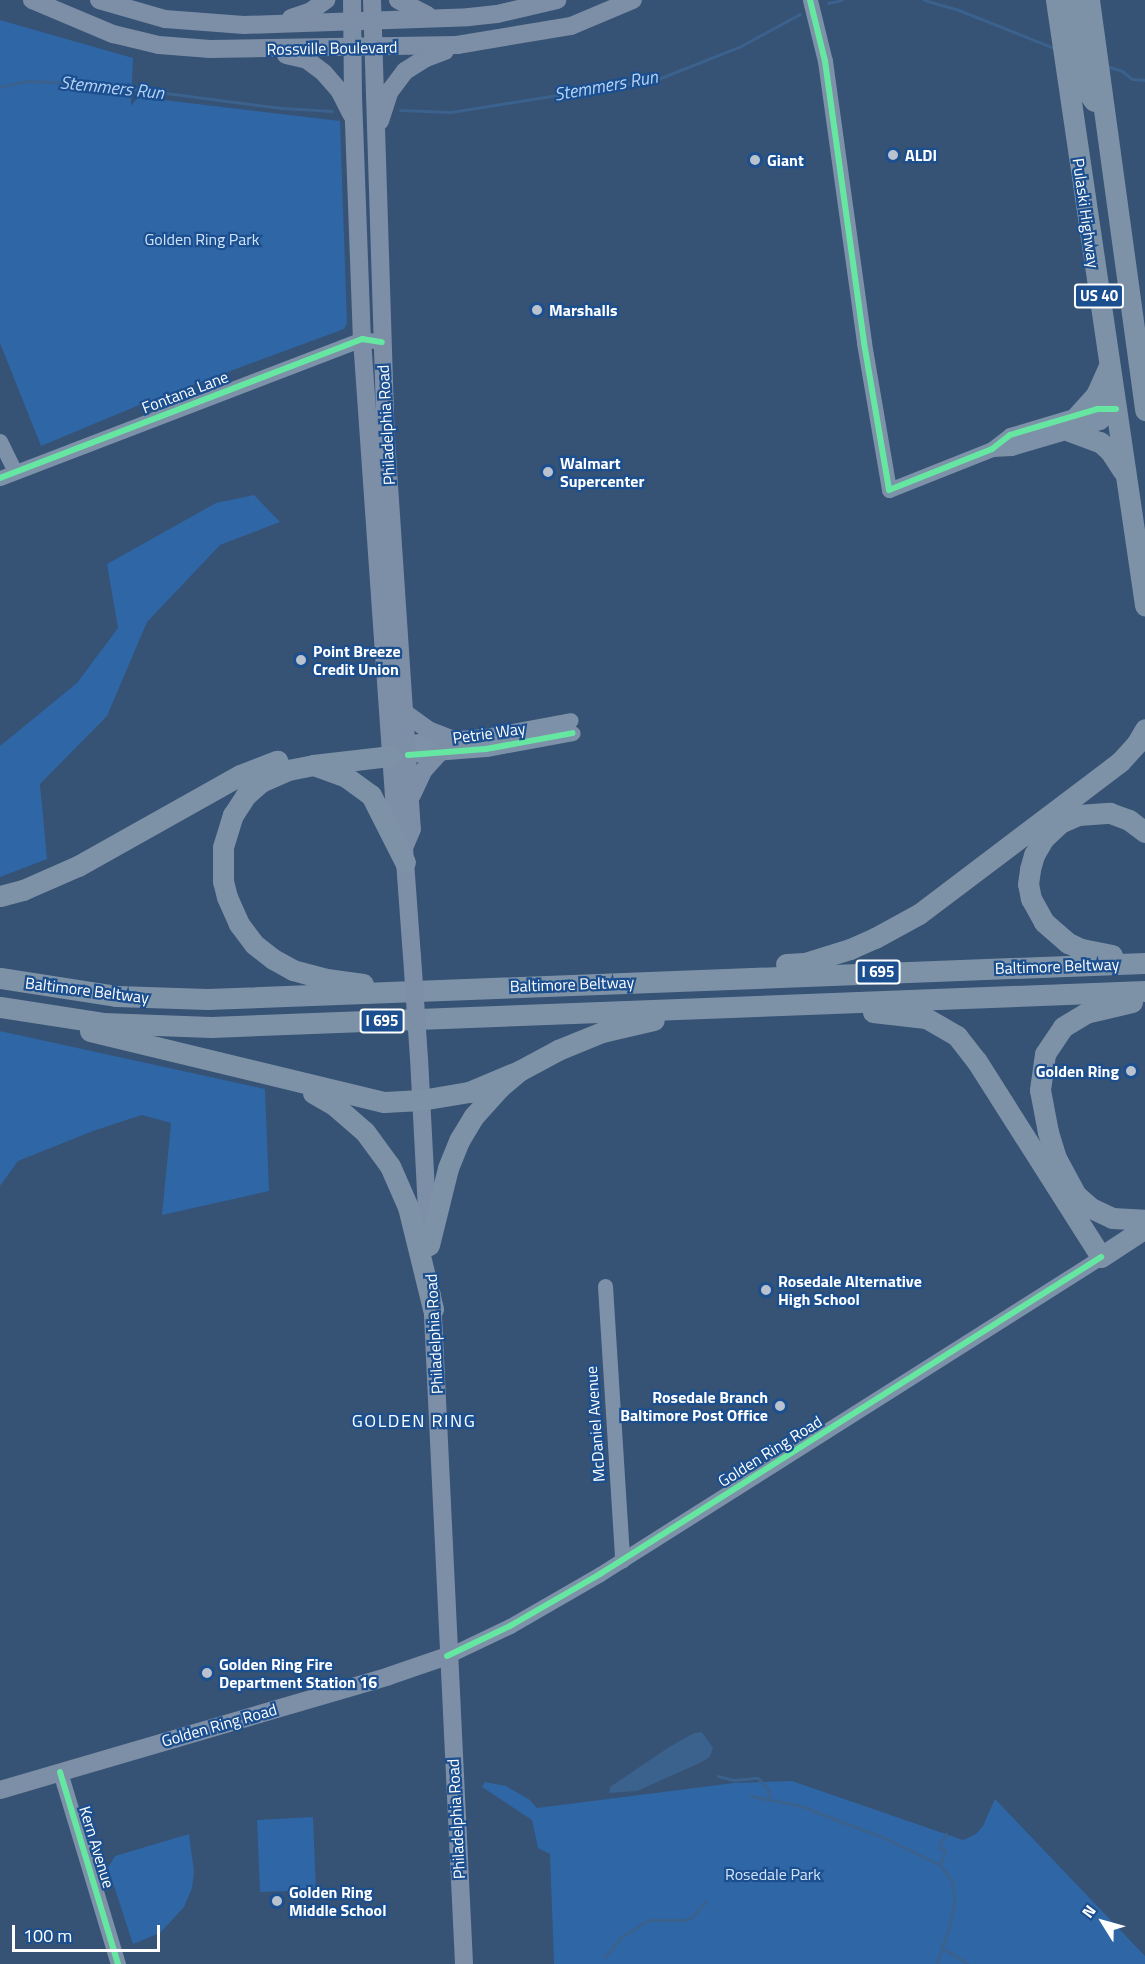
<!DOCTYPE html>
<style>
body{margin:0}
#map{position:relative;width:1145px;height:1964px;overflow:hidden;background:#365274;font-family:"Titillium Web",sans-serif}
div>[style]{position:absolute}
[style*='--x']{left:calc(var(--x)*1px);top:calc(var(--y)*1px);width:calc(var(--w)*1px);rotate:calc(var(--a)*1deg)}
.green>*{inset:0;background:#2f66a5}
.water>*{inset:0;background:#3b618d}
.stream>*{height:3px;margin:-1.5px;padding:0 1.5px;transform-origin:1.5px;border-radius:1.5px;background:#3b618d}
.minor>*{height:15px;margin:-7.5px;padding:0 7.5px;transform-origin:7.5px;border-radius:7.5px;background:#7d92a8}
.major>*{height:18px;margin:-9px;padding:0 9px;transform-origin:9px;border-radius:9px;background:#7d8ea7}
.highway>*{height:21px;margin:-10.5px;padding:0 10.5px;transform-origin:10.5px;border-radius:10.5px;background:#7e92a7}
.major-bridge>*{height:18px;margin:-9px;padding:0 9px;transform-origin:9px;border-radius:9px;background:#7d8ea7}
.cycleway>*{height:6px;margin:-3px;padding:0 3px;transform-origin:3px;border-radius:3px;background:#66e7a1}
.dots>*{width:16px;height:16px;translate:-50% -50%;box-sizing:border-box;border:3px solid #1b4f8f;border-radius:50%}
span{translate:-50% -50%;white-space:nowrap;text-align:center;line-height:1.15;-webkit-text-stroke:4.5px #1b4f8f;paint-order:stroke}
.shield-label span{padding:2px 4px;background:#1b4f8f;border:2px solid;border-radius:4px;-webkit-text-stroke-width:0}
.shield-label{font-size:15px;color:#fff;font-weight:700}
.street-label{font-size:16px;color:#fff}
.poi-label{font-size:16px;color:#fff;font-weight:700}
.left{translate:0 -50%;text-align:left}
.right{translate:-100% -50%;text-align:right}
.park-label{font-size:16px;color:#cfe3fa}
.water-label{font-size:18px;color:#b5d3f5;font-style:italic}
.neighbourhood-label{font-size:18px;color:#fff;letter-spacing:1.5px}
.north{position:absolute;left:1073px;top:1892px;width:60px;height:60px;-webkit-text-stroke:4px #1b4f8f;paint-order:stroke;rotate:307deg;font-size:16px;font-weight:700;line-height:24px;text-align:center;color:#fff}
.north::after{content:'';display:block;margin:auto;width:21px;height:27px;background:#fff;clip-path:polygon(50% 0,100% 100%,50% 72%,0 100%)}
.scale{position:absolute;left:12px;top:1925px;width:148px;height:27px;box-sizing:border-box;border:3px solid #fff;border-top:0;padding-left:8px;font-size:18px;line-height:21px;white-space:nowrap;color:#fff;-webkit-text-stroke:4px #1b4f8f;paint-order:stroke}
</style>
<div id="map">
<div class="green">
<div style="clip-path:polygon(0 20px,133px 58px,131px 106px,138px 97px,340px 121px,347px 323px,344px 329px,144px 403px,41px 446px,0 343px)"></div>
<div style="clip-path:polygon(254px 495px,280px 522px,220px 545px,147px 622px,107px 716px,40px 784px,47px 859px,0 877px,0 746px,77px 683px,118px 628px,107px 564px,216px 503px)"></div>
<div style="clip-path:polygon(0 1031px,265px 1089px,269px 1191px,162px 1215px,171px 1123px,142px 1115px,93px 1131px,18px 1161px,0 1186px)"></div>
<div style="clip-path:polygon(792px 1781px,963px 1840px,976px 1834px,983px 1826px,995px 1799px,1145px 1956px,1145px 1964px,554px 1964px,550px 1854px,538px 1848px,532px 1820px,482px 1787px,485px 1782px,506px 1786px,530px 1800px,537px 1808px,734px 1783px)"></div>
<div style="clip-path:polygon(313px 1817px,316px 1890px,260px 1892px,257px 1820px)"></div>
<div style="clip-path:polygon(189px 1834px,194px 1872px,192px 1888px,184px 1907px,160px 1933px,133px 1944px,108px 1868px,115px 1856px)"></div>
</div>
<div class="water">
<div style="clip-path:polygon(702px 1732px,713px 1748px,710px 1757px,700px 1763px,637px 1791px,609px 1793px,610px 1787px,669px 1747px,694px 1733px)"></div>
</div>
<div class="stream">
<div style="--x:924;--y:0;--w:33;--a:16"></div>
<div style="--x:956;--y:9;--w:105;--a:21.7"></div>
<div style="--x:828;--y:3;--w:14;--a:-12"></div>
<div style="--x:1106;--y:66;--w:17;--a:17"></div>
<div style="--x:1122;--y:71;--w:13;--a:39"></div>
<div style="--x:1132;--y:79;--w:13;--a:4"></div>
<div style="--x:0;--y:87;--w:26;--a:-13"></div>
<div style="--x:25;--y:81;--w:34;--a:2"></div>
<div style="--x:59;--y:82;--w:68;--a:5"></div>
<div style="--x:127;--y:88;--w:156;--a:7.4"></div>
<div style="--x:282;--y:108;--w:50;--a:3.4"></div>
<div style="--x:400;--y:110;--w:51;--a:2.2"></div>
<div style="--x:451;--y:112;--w:210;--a:-9.1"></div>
<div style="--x:658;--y:79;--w:87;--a:-21.6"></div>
<div style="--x:739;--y:47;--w:69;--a:-28.4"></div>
<div style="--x:718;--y:1776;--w:16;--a:15"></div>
<div style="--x:733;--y:1780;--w:25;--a:-5"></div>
<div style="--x:758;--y:1778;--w:15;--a:48"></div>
<div style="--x:768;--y:1789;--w:8;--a:83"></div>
<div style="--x:751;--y:1796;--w:51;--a:11.3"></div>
<div style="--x:801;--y:1806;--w:92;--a:21"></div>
<div style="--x:887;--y:1839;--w:59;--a:26.1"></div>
<div style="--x:940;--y:1865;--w:20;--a:53"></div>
<div style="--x:952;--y:1881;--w:17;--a:80"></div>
<div style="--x:955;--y:1898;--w:33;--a:102"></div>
<div style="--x:948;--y:1930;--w:36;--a:109"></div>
<div style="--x:940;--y:1865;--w:15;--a:-70"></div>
<div style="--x:945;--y:1851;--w:6;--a:-141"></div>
<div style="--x:940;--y:1847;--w:3;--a:-90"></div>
<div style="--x:940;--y:1844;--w:12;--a:-59"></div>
<div style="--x:942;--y:1948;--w:31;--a:31"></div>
<div style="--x:605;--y:1957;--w:26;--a:-51"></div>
<div style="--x:621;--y:1937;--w:32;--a:-32"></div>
<div style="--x:648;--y:1920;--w:36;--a:0"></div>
<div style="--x:684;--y:1920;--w:9;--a:-21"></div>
<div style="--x:692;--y:1917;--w:21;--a:-49"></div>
</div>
<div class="minor">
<div style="--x:810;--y:0;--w:63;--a:76.2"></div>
<div style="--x:825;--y:61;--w:285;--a:82.1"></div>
<div style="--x:864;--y:343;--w:149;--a:80.3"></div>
<div style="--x:889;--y:490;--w:111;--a:-21.7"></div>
<div style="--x:992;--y:449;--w:23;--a:-38"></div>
<div style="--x:1010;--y:435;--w:91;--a:-16.6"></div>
<div style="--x:1097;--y:409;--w:19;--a:0"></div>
<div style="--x:0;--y:441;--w:34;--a:64"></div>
<div style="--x:992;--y:449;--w:19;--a:-3"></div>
<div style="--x:1011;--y:448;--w:93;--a:-16.3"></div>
<div style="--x:1100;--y:422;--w:21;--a:-39"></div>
<div style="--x:0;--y:478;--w:388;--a:-21"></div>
<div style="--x:362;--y:339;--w:20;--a:9"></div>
<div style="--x:407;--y:742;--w:78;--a:-4.4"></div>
<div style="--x:485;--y:736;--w:87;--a:-10.5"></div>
<div style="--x:408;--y:755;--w:78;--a:-4.4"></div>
<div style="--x:486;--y:749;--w:88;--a:-10.4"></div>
<div style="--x:605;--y:1286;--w:275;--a:86.4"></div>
<div style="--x:447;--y:1656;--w:70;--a:-25.5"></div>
<div style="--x:510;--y:1626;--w:104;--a:-30"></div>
<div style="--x:600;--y:1574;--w:593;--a:-32.32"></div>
<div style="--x:60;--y:1772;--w:201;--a:73.2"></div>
</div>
<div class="major">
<div style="--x:32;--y:0;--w:88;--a:22.8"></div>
<div style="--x:113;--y:34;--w:47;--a:13.4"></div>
<div style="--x:159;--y:45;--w:51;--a:4.5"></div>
<div style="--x:210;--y:49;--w:247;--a:-0.9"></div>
<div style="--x:457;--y:45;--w:116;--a:-9.5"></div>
<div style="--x:571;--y:26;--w:67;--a:-22.8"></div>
<div style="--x:99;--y:0;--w:69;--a:16.1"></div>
<div style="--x:165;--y:19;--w:79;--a:4.3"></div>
<div style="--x:244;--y:25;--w:225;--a:-2"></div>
<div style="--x:469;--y:17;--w:28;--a:-6"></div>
<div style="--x:497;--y:14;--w:62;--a:-13.1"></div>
<div style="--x:352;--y:0;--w:96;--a:89.4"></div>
<div style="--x:353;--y:96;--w:243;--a:87.9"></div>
<div style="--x:362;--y:339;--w:491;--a:86"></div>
<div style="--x:396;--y:829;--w:21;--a:67"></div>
<div style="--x:404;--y:848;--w:108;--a:85.8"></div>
<div style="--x:372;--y:0;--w:440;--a:88.2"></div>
<div style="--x:386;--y:440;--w:390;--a:86.2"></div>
<div style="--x:412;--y:829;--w:21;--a:113"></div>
<div style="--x:398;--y:0;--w:33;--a:27"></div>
<div style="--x:291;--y:18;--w:21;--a:-19"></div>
<div style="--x:311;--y:11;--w:19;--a:-36"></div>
<div style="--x:286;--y:55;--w:22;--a:13"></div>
<div style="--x:307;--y:60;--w:21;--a:37"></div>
<div style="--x:324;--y:73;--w:23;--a:49"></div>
<div style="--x:339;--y:90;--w:27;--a:63"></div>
<div style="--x:380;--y:121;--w:32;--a:-72"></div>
<div style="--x:390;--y:91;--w:25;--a:-53"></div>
<div style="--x:405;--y:71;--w:25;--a:-32"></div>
<div style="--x:426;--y:58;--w:20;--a:-20"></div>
<div style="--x:405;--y:713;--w:29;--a:36"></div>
<div style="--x:428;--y:730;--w:26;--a:21"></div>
<div style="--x:412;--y:795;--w:26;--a:-65"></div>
<div style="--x:423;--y:771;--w:25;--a:-48"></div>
<div style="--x:419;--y:1058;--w:173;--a:87"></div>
<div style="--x:432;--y:1295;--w:670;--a:87.26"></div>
<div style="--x:0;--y:1790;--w:405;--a:-16.3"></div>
<div style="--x:389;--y:1676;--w:61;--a:-19"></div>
</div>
<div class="highway">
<div style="--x:1056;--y:0;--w:612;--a:81.63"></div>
<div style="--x:1072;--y:0;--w:92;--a:80.6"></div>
<div style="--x:1087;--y:91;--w:12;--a:55"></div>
<div style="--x:1089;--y:0;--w:414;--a:82.2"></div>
<div style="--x:1077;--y:416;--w:28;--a:-48"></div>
<div style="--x:1096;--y:395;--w:32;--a:-66"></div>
<div style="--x:1069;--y:431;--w:33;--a:20"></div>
<div style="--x:1100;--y:442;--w:13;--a:42"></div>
<div style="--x:1110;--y:451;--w:24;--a:57"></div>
<div style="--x:316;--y:766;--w:32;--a:20"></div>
<div style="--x:346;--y:777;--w:31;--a:36"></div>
<div style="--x:371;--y:795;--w:75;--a:63.1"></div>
<div style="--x:0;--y:896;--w:24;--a:-15"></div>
<div style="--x:23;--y:890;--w:60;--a:-23.6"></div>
<div style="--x:78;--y:866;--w:186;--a:-29.3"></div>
<div style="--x:240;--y:775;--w:40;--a:-21"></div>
<div style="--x:1112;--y:955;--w:32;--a:-169"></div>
<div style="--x:1081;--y:949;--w:14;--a:-155"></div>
<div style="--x:1068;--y:943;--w:32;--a:-139"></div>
<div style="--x:1044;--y:922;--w:26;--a:-119"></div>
<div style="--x:1031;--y:899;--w:15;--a:-101"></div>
<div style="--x:1028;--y:884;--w:15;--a:-82"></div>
<div style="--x:1030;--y:869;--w:15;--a:-74"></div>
<div style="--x:1034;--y:855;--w:20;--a:-60"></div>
<div style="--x:1044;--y:838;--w:22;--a:-43"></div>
<div style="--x:1060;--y:823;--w:20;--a:-24"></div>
<div style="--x:1078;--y:815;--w:32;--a:-4"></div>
<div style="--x:1110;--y:813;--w:20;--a:20"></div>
<div style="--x:1129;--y:820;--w:20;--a:37"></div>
<div style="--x:786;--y:964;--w:19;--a:-3"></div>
<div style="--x:805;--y:963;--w:47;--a:-17.3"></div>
<div style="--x:850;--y:949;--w:27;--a:-24"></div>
<div style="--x:875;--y:938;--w:50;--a:-28.6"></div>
<div style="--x:919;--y:914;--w:252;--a:-37.1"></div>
<div style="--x:1120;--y:762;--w:25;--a:-48"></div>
<div style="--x:1137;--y:743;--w:16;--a:-60"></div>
<div style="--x:0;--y:978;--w:117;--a:8.8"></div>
<div style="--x:116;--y:996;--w:91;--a:1.9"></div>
<div style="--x:207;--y:999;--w:939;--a:-2.2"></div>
<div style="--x:363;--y:984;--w:37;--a:-172"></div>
<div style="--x:326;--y:979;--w:34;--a:-165"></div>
<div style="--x:293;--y:970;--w:23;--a:-151"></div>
<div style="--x:273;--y:959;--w:24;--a:-142"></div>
<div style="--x:254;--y:944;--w:25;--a:-127"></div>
<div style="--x:239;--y:924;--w:30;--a:-114"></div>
<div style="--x:227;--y:897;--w:16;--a:-104"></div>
<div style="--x:223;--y:881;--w:34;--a:-90"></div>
<div style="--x:223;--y:847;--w:34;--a:-73"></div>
<div style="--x:233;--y:815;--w:24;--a:-57"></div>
<div style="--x:246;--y:795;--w:20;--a:-41"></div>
<div style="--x:261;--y:782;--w:30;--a:-24"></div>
<div style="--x:288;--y:770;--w:25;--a:-11"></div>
<div style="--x:313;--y:765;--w:79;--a:-6.6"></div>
<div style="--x:1132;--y:1002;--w:47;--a:166.6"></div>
<div style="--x:1086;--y:1013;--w:27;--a:149"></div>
<div style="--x:1063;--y:1027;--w:32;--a:124"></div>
<div style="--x:1045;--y:1054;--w:36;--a:98"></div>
<div style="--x:1040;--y:1090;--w:43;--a:79.2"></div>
<div style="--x:1048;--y:1132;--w:27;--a:73"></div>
<div style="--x:1056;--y:1158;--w:42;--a:61.6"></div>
<div style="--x:1076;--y:1195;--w:20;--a:41"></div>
<div style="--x:1091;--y:1208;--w:23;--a:25"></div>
<div style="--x:1112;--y:1218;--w:33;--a:3"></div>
<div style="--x:0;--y:1007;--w:104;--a:8.8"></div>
<div style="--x:103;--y:1023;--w:108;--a:2.1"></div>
<div style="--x:211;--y:1027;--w:935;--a:-2.21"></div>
<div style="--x:873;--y:1012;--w:53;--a:6.5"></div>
<div style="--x:926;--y:1018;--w:36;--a:30"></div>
<div style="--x:957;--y:1036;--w:31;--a:52"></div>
<div style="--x:976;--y:1060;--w:233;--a:57.6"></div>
<div style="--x:1101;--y:1257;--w:53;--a:-33.4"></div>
<div style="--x:90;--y:1031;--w:302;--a:13.6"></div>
<div style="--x:384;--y:1102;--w:37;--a:-3"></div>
<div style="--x:421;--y:1100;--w:49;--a:-9.5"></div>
<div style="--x:469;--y:1092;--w:54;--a:-22.8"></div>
<div style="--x:313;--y:1093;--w:24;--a:30"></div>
<div style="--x:334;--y:1105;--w:41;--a:41.1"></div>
<div style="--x:365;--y:1132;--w:42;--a:53.7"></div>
<div style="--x:390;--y:1166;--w:45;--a:66.3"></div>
<div style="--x:408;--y:1207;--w:105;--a:76.2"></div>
<div style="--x:429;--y:1245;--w:79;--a:-76.1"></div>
<div style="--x:448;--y:1168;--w:31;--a:-68"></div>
<div style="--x:460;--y:1139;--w:27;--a:-59"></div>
<div style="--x:474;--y:1116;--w:38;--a:-48"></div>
<div style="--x:499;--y:1088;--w:26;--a:-40"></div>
<div style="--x:519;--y:1071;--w:44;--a:-28.3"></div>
<div style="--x:558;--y:1050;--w:48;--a:-22.2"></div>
<div style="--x:602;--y:1032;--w:53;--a:-13"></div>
</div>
<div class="major-bridge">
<div style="--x:412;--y:956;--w:102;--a:86.1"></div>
</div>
<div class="cycleway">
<div style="--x:810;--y:0;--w:63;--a:76.2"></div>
<div style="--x:825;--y:61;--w:285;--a:82.1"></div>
<div style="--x:864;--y:343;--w:149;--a:80.3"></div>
<div style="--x:889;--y:490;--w:111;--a:-21.7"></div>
<div style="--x:992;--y:449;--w:23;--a:-38"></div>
<div style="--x:1010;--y:435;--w:91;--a:-16.6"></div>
<div style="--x:1097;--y:409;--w:19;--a:0"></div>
<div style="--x:0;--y:478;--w:388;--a:-21"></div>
<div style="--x:362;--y:339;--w:20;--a:9"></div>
<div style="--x:408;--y:755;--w:78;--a:-4.4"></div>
<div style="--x:486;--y:749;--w:88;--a:-10.4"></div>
<div style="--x:447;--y:1656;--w:70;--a:-25.5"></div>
<div style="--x:510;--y:1626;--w:104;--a:-30"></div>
<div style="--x:600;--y:1574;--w:593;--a:-32.32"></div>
<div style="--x:60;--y:1772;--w:201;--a:73.2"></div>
</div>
<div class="dots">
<div style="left:893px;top:155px;background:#b9c2ce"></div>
<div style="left:755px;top:160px;background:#b9c2ce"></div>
<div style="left:537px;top:310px;background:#b9c2ce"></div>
<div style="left:548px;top:472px;background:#b9c2ce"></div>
<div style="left:301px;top:660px;background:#b9c2ce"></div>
<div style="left:1131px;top:1071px;background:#b9c2ce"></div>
<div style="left:766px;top:1290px;background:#b9c2ce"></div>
<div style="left:780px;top:1406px;background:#b9c2ce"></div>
<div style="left:207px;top:1673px;background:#b9c2ce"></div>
<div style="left:277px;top:1901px;background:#b9c2ce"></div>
</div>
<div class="shield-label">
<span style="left:1099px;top:296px">US 40</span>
<span style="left:878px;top:972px">I 695</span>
<span style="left:382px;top:1021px">I 695</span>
</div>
<div class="street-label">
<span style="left:332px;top:48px;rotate:-1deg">Rossville Boulevard</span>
<span style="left:1086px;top:213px;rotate:82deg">Pulaski Highway</span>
<span style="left:185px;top:392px;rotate:-21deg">Fontana Lane</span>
<span style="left:386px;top:425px;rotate:-93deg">Philadelphia Road</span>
<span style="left:489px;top:733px;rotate:-8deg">Petrie Way</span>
<span style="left:1057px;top:966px;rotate:-2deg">Baltimore Beltway</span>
<span style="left:572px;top:984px;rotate:-2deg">Baltimore Beltway</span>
<span style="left:87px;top:990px;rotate:7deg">Baltimore Beltway</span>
<span style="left:434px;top:1334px;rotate:-93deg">Philadelphia Road</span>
<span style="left:595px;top:1424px;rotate:-94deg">McDaniel Avenue</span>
<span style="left:770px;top:1451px;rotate:-32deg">Golden Ring Road</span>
<span style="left:219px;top:1725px;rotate:-16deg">Golden Ring Road</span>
<span style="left:456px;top:1819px;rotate:-93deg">Philadelphia Road</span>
<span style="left:97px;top:1847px;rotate:73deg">Kern Avenue</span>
</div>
<div class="poi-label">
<span class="left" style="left:905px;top:155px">ALDI</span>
<span class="left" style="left:767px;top:160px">Giant</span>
<span class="left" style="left:549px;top:310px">Marshalls</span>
<span class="left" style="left:560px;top:472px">Walmart<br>Supercenter</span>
<span class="left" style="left:313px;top:660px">Point Breeze<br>Credit Union</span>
<span class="right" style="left:1119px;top:1071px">Golden Ring</span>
<span class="left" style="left:778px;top:1290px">Rosedale Alternative<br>High School</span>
<span class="right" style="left:768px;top:1406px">Rosedale Branch<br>Baltimore Post Office</span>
<span class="left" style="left:219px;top:1673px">Golden Ring Fire<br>Department Station 16</span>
<span class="left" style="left:289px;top:1901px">Golden Ring<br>Middle School</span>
</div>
<div class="park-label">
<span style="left:202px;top:239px">Golden Ring Park</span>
<span style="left:773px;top:1874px">Rosedale Park</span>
</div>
<div class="water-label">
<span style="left:606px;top:86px;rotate:-10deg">Stemmers Run</span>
<span style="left:112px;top:88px;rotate:6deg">Stemmers Run</span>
</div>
<div class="neighbourhood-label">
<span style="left:414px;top:1421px">GOLDEN RING</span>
</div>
<div class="north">N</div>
<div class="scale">100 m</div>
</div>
